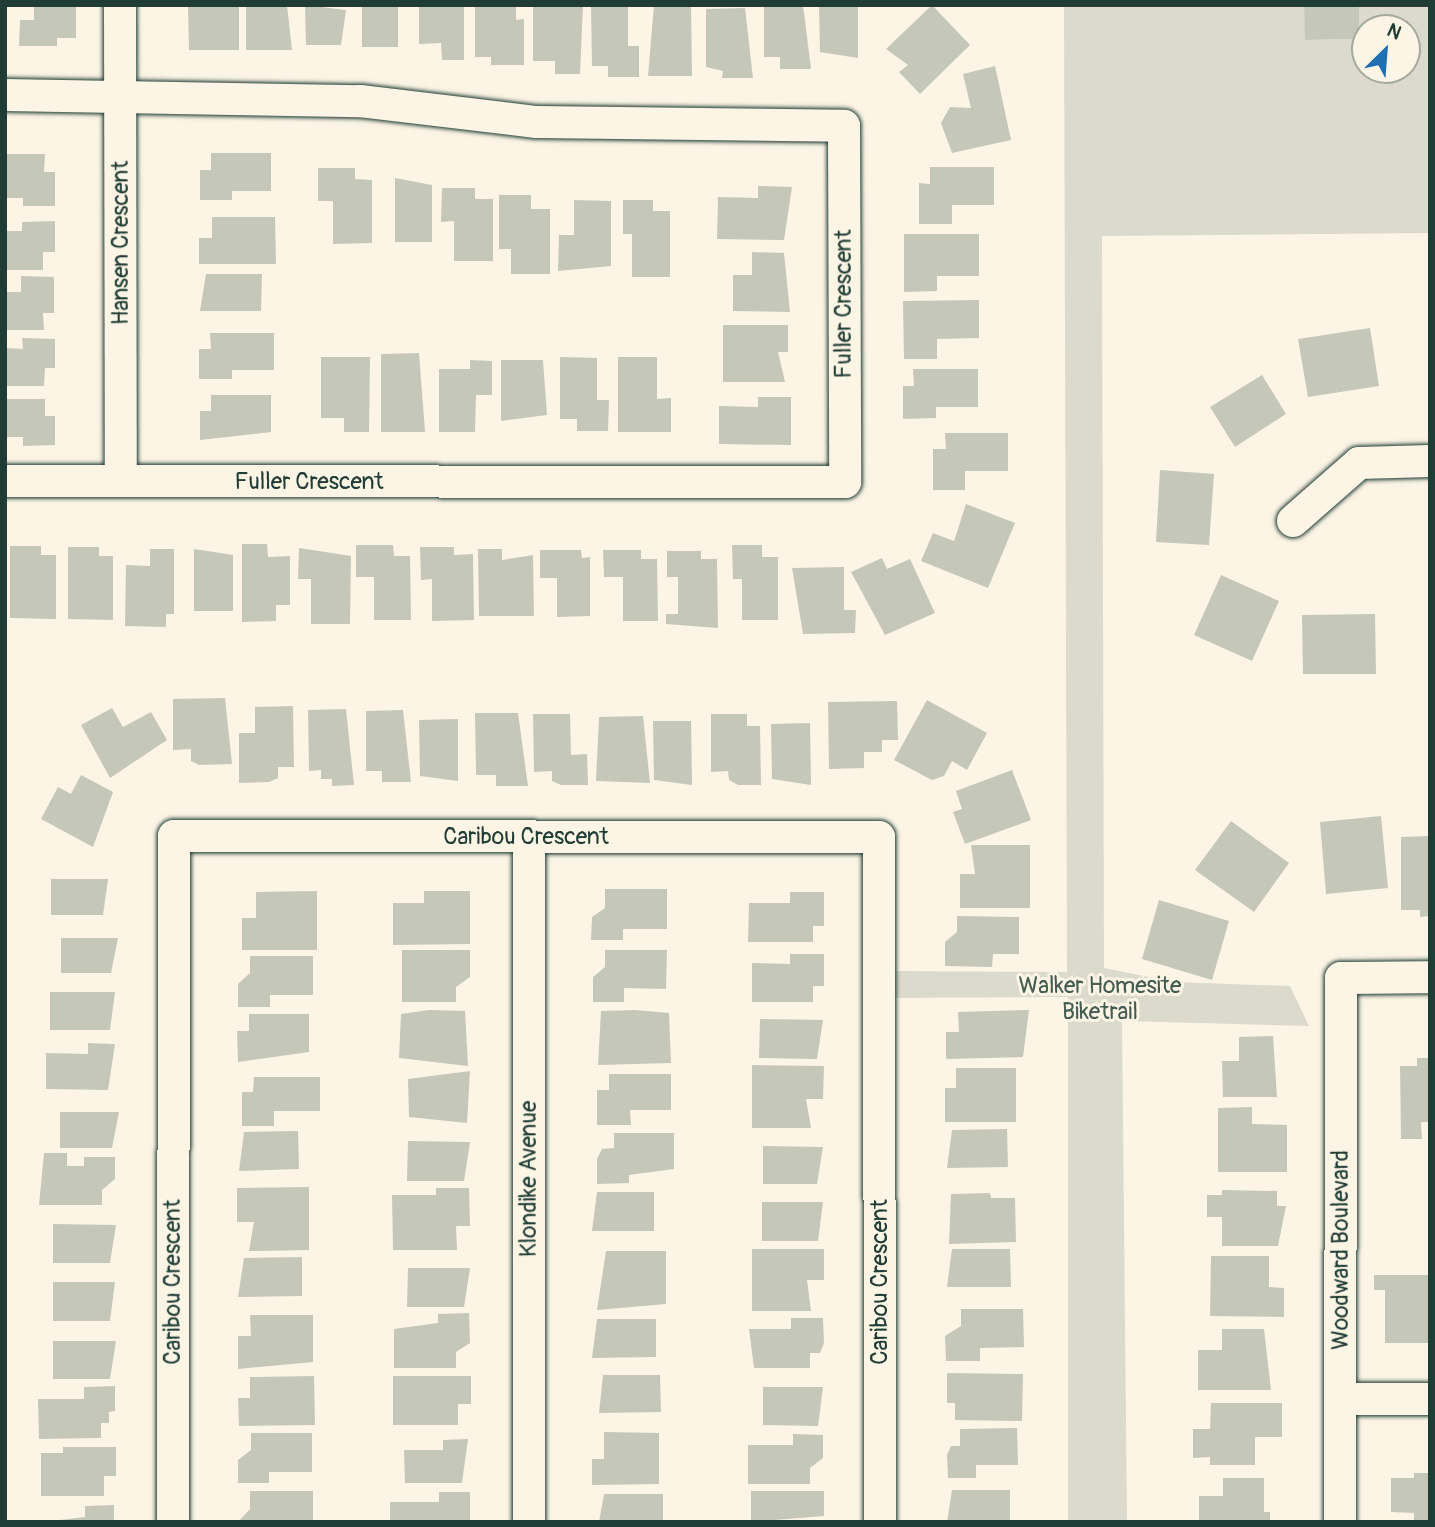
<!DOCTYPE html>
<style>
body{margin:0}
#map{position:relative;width:1435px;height:1527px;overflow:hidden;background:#fcf5e5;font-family:Pangolin,sans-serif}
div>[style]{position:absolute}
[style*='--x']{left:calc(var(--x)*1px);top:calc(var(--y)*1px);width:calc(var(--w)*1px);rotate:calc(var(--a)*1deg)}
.green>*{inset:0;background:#dcdacc}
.building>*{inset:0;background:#c5c7b9}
.roads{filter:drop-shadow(0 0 2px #1f3d34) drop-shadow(0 0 2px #1f3d34)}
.minor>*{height:32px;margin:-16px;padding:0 16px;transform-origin:16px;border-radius:16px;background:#fcf5e5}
span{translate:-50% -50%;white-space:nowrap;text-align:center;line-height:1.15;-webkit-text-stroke:6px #fcf5e5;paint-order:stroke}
.street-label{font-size:23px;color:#1f3d34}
.park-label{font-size:23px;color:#455c52}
.frame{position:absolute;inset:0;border:7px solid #1f3d34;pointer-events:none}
.north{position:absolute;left:1351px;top:14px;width:70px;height:70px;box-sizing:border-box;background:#fcf5e5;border:2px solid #a4ab9e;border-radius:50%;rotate:25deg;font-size:19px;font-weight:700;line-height:28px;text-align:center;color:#1f3d34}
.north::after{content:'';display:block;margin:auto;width:24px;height:32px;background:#1f6fb2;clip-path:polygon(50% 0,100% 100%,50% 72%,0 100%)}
</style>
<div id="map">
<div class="green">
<div style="clip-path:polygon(evenodd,1064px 5px,1304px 5px,1306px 40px,1359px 39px,1359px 5px,1430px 5px,1430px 233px,1102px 236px,1104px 968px,1174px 982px,1290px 986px,1309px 1026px,1122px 1021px,1127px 1522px,1068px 1522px,1068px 997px,893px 998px,893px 971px,1067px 972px,1064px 5px,1365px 28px,1407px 28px,1407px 70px,1365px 70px,1365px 28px)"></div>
</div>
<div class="building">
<div style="clip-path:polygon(34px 5px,76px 5px,76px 38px,57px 38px,57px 46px,19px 46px,20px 20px,34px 20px)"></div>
<div style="clip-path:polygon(188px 5px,239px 5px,239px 50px,189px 50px)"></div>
<div style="clip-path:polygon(246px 5px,287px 5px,292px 50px,246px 50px)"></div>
<div style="clip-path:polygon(305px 5px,346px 10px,341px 45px,306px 45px)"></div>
<div style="clip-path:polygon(362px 5px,398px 5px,398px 47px,362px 47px)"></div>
<div style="clip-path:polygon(419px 5px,464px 5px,464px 60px,442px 60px,441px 43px,419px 44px)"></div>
<div style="clip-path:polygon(475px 5px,516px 5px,516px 20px,524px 19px,524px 65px,491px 65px,491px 57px,475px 57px)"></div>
<div style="clip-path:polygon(533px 5px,583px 5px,580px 74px,555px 74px,555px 61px,533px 61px)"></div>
<div style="clip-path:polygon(628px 5px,628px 46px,639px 46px,639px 77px,608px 77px,608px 66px,592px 66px,591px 6px)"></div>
<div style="clip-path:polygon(654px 5px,691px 5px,692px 76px,648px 76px)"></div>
<div style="clip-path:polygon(764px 5px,803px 5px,811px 69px,780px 69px,780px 57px,764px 57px)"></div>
<div style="clip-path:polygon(819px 5px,858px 5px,858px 58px,820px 52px)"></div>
<div style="clip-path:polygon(932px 5px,970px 45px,920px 94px,899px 72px,908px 65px,886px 49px)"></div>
<div style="clip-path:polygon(1304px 5px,1359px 5px,1359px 39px,1305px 40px)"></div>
<div style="clip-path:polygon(745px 8px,753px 78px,722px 78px,723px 71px,706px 67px,706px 9px)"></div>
<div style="clip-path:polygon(995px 66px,1011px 140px,952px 153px,941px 123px,950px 107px,971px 108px,963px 74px)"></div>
<div style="clip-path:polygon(211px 153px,271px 153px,271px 191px,232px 191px,232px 200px,200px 200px,200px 170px,211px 170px)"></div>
<div style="clip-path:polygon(5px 154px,45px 154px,44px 172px,55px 172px,55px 206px,23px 206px,23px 198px,5px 198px)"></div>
<div style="clip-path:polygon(930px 167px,994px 167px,994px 205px,952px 205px,952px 224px,919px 224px,919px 183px,930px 184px)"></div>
<div style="clip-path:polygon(318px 168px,355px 168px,355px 179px,372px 180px,372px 243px,333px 244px,333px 201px,318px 201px)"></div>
<div style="clip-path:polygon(395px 178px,432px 185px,432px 242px,395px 242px)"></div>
<div style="clip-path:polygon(758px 186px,792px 187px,784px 240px,717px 239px,718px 197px,758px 198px)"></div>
<div style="clip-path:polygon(442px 188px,475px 188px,475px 199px,493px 199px,493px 261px,454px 261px,454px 221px,441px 222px)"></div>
<div style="clip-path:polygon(499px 195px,531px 195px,531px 209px,550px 209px,550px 274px,511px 274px,511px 249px,499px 249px)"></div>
<div style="clip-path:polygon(574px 200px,611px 201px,611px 266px,558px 271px,559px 235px,574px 235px)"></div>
<div style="clip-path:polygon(623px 200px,653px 200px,653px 211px,670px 211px,670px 277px,632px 277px,632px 234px,623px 234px)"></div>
<div style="clip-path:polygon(212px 217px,275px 217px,276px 264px,199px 264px,199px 238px,212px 238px)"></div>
<div style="clip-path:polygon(55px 221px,55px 252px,43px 252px,43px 270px,5px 270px,5px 231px,22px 231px,22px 222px)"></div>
<div style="clip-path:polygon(904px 234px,979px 234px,979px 276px,937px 276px,937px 291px,904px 292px)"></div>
<div style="clip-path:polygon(752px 252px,784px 253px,790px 312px,733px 311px,733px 275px,752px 275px)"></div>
<div style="clip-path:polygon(206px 274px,262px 274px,261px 311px,200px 311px)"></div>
<div style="clip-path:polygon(21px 276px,54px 277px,54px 313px,43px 313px,44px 330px,5px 330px,5px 292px,21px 292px)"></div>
<div style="clip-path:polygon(979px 300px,979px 338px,937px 339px,937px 359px,904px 359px,903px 301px)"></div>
<div style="clip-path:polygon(723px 325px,788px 325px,788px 352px,778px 352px,785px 382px,723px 382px)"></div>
<div style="clip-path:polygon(1370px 328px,1379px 386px,1308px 397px,1298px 339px)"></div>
<div style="clip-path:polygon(210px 333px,274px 333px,274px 370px,232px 370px,232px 379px,199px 379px,199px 349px,211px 349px)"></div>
<div style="clip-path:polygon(22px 338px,55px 339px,55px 368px,45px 368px,44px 386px,5px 386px,5px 348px,23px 349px)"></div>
<div style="clip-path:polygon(419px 353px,425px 432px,381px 432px,381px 354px)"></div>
<div style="clip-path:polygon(321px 357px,370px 357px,369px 432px,344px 432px,344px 418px,321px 418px)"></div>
<div style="clip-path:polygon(560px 357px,597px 358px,597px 400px,609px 400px,608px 431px,577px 431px,577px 419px,560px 419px)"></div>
<div style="clip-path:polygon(618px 357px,657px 357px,657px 399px,671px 398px,671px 432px,618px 432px)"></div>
<div style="clip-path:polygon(470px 360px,492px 361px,492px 395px,476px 395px,475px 432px,439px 432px,439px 369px,470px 369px)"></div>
<div style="clip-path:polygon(501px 360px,543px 360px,547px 415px,501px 421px)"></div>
<div style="clip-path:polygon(913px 369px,978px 369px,978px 407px,936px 407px,936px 418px,903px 419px,903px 386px,914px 386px)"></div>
<div style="clip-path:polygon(1262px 375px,1286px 414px,1235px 447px,1210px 407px)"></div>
<div style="clip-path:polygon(211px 395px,271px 395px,271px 432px,200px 440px,200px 411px,211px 411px)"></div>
<div style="clip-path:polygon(758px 397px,791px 397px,791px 445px,719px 444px,719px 406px,758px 407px)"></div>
<div style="clip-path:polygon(5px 399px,45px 399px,45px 416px,55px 416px,55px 445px,23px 446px,23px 437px,5px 437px)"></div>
<div style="clip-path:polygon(945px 433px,1008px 433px,1008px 471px,965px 471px,965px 490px,933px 490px,933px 449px,946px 449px)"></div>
<div style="clip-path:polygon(1160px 470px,1214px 474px,1209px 545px,1156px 542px)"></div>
<div style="clip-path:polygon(966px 504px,1015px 523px,988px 588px,921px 561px,933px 533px,954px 541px)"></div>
<div style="clip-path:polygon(242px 544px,267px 544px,268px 557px,290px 556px,290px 605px,276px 605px,276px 621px,242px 622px)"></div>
<div style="clip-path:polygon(356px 545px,393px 545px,394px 556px,410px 556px,411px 620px,374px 620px,374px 577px,356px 577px)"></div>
<div style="clip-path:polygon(732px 545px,762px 545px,762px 557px,778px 557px,778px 620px,742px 620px,742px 579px,733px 579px)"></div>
<div style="clip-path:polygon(10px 546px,41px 546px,41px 555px,56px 555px,56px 619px,10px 618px)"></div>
<div style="clip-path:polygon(68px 547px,99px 547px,99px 556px,113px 556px,113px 620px,68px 619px)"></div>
<div style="clip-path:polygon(420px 547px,454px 547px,454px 555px,473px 554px,474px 620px,432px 621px,432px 579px,421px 580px)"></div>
<div style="clip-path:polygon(299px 548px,351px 556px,350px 624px,311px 624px,311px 579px,298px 579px)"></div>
<div style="clip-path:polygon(150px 549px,174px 549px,174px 614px,166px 614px,166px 627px,125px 626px,126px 565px,150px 566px)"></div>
<div style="clip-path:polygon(194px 549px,233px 555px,233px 611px,194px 611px)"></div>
<div style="clip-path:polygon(478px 549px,502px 549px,502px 560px,533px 555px,534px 616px,479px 616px)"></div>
<div style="clip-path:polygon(540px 550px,581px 550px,582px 558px,590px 557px,590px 616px,557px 617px,557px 578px,540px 578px)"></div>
<div style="clip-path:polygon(603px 550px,641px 550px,641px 559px,657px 559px,658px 621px,623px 621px,623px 577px,604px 577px)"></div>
<div style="clip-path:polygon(667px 551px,701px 551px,701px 559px,717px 559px,718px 628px,666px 624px,666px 614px,678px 614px,678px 577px,667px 577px)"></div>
<div style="clip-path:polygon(882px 558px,887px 569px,910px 559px,935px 613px,885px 635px,851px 572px)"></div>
<div style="clip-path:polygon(844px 567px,844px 610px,856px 610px,855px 633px,803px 634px,792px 568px)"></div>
<div style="clip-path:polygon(1221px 575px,1279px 601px,1252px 661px,1194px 635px)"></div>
<div style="clip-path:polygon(1375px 614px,1376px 674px,1303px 674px,1302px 615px)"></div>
<div style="clip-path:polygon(225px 698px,232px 764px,199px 765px,191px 761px,191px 749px,173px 750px,173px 699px)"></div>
<div style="clip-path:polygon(927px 700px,987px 733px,967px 770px,952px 761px,944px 776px,932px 780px,894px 760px)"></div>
<div style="clip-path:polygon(897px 701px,898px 740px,882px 740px,882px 752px,864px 752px,864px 768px,829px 769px,828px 702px)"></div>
<div style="clip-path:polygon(293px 706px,294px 767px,278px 767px,278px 778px,269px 782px,239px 783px,239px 733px,255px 733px,255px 707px)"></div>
<div style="clip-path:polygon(112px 708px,123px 727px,151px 712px,167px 740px,110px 778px,81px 725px)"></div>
<div style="clip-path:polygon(346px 709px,354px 785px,332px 786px,332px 779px,321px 779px,321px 770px,309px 771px,308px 710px)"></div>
<div style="clip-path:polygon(403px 710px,411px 782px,382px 782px,382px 771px,366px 771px,366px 711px)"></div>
<div style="clip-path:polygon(475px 713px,518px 713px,528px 786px,496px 786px,496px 775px,476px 775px)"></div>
<div style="clip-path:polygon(533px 714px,570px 714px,571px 755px,587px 754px,588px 785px,561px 785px,552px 781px,552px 771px,534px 772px)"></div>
<div style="clip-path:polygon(711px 714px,747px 714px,747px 726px,760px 726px,761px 785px,738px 785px,729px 780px,728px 771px,711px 772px)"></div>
<div style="clip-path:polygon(643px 716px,650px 783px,596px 781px,599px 717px)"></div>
<div style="clip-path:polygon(458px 719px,458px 781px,420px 776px,419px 720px)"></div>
<div style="clip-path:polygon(653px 721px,691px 721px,692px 785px,654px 780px)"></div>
<div style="clip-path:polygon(810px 723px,811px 785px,772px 779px,771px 724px)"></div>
<div style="clip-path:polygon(1012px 770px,1031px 820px,965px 844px,953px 812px,962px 809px,956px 791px)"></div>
<div style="clip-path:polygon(81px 775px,113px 792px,93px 847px,41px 819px,58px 787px,71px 794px)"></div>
<div style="clip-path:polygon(1381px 816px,1388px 888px,1326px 894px,1320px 822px)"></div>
<div style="clip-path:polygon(1231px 821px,1289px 863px,1254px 912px,1195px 870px)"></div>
<div style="clip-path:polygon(1430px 836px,1430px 916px,1420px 917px,1420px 910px,1401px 910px,1401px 837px)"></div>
<div style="clip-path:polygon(971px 845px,1030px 845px,1030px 908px,960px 908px,960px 874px,975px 874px)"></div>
<div style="clip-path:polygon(51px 879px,108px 879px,103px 915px,51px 915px)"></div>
<div style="clip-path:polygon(605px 889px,667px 889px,667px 929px,623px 929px,623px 940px,591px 940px,592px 917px,605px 908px)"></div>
<div style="clip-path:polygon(317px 891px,317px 950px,242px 950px,242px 918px,256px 918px,256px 892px)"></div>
<div style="clip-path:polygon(424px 891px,470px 891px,470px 944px,393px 945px,393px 903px,424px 903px)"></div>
<div style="clip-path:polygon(790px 892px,824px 892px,824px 926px,813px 926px,813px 942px,748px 942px,749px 903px,790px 903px)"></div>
<div style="clip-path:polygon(1159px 900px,1229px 921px,1212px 980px,1142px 959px)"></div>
<div style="clip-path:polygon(957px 916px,1019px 917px,1019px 954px,993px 954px,992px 967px,945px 966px,945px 942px,957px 932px)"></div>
<div style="clip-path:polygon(61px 938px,118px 938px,111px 973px,61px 973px)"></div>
<div style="clip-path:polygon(402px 950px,470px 950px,470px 977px,456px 987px,456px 1002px,402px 1002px)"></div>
<div style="clip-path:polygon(605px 950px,667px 950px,666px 989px,624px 988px,624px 1002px,593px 1002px,593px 977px,605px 967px)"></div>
<div style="clip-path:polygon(790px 954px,824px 954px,824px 986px,813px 986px,813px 1002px,752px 1002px,752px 963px,790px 964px)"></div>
<div style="clip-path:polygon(250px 956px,313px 956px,313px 995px,270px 995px,270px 1007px,238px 1007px,238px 984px,250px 973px)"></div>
<div style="clip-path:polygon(50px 992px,115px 992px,110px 1030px,50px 1030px)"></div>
<div style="clip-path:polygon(429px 1010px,465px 1011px,468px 1066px,399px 1058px,401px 1014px)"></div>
<div style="clip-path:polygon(635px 1010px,669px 1013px,671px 1063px,598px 1065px,601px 1011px)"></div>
<div style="clip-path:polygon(1029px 1010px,1023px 1057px,946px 1059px,946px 1032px,959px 1032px,958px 1012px)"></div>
<div style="clip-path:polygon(249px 1014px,309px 1014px,309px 1052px,238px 1062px,237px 1031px,249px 1031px)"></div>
<div style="clip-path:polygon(760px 1019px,823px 1020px,817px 1059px,759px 1058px)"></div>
<div style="clip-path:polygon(1273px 1036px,1277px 1097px,1223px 1097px,1222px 1061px,1239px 1061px,1239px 1037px)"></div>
<div style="clip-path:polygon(88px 1043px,115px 1044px,108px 1090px,46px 1089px,46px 1053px,88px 1054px)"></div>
<div style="clip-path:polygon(1417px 1058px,1430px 1058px,1430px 1122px,1421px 1122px,1422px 1139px,1401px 1139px,1400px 1066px,1417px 1066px)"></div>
<div style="clip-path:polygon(752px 1065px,824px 1066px,823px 1099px,806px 1099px,811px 1128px,752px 1128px)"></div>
<div style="clip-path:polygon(956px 1068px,1016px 1068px,1016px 1122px,945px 1122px,945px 1088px,956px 1088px)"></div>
<div style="clip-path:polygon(470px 1071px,467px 1123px,409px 1117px,408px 1079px)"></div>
<div style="clip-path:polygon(609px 1074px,671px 1074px,671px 1110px,630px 1110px,631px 1125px,597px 1125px,597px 1090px,609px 1090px)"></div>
<div style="clip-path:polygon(254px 1077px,320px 1077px,320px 1111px,274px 1111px,274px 1126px,242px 1126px,242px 1092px,253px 1092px)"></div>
<div style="clip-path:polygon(1252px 1107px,1252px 1124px,1287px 1125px,1287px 1172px,1218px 1172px,1218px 1108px)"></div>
<div style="clip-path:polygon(60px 1112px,119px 1112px,112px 1148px,60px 1148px)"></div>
<div style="clip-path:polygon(1007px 1129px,1008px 1167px,947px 1168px,952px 1130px)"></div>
<div style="clip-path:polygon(298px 1131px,299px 1169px,239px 1171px,244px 1132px)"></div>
<div style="clip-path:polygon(614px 1133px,674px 1133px,674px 1169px,629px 1175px,629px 1183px,597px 1184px,597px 1159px,602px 1149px,614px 1148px)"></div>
<div style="clip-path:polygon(408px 1141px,470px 1142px,464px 1181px,407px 1181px)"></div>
<div style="clip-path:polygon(763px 1146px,823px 1147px,817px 1184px,763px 1184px)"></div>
<div style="clip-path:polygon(44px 1153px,67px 1153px,67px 1166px,84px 1166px,84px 1157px,115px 1157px,115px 1179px,102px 1190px,102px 1205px,39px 1205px)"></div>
<div style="clip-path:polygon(309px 1187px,309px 1250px,249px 1251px,254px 1222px,237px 1222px,237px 1188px)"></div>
<div style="clip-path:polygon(436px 1188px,469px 1188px,470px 1226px,456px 1226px,457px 1250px,393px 1250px,392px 1195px,436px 1195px)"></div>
<div style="clip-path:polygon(1222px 1190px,1277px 1191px,1277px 1206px,1286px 1206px,1278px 1246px,1222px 1246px,1222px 1217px,1207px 1217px,1207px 1195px,1222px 1195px)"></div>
<div style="clip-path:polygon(597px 1192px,654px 1192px,654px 1231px,592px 1231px)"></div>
<div style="clip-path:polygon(990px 1193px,991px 1198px,1015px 1198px,1016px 1242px,949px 1244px,951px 1194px)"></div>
<div style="clip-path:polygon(762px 1202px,823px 1202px,818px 1241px,762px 1241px)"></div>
<div style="clip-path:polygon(53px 1224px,116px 1225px,110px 1263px,53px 1263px)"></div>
<div style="clip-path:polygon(752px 1249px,824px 1249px,824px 1280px,807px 1280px,811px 1311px,752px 1311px)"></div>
<div style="clip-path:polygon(952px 1249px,1010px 1249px,1011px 1287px,947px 1287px)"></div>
<div style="clip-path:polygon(606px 1251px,666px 1251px,666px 1304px,597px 1310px)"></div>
<div style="clip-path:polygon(1211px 1256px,1269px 1256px,1269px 1287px,1284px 1288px,1284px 1317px,1210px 1316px)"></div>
<div style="clip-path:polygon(302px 1257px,302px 1296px,238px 1297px,244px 1258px)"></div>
<div style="clip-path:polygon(408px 1268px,470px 1268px,464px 1307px,407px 1307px)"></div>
<div style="clip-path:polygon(1374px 1275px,1430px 1275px,1428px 1343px,1385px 1343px,1385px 1290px,1374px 1290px)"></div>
<div style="clip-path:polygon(53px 1282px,115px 1282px,110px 1321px,53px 1321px)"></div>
<div style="clip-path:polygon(961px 1309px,1023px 1309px,1024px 1347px,980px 1348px,980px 1361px,946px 1361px,945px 1336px,961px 1326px)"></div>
<div style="clip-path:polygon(469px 1313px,470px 1343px,456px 1352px,456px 1368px,394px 1368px,394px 1329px,438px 1323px,438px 1314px)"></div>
<div style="clip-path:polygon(250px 1315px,313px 1315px,313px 1362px,238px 1369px,238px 1336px,251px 1336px)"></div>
<div style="clip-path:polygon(791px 1318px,823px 1318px,824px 1343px,820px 1353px,810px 1353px,810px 1368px,754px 1368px,749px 1329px,791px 1329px)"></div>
<div style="clip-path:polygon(597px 1319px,656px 1319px,656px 1357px,592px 1358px)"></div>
<div style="clip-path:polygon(1222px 1329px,1264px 1329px,1271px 1390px,1198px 1390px,1198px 1350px,1222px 1350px)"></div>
<div style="clip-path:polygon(53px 1341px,116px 1341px,110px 1379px,53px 1379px)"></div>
<div style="clip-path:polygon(947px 1373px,1023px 1374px,1022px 1421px,955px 1420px,955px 1403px,947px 1403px)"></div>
<div style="clip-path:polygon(603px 1375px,660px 1375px,661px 1412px,599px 1413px)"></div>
<div style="clip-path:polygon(314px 1376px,315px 1425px,239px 1426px,238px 1398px,250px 1398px,250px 1377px)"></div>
<div style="clip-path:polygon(393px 1376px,471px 1376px,471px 1404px,458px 1404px,458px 1425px,393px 1425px)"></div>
<div style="clip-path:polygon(115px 1386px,115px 1411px,109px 1412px,109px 1423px,101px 1423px,101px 1438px,39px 1439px,38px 1399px,84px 1399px,84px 1387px)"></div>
<div style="clip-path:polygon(763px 1387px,823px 1387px,818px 1426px,763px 1425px)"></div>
<div style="clip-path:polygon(1211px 1403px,1282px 1403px,1282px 1437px,1255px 1437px,1255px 1465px,1210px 1465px,1210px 1457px,1193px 1458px,1193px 1429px,1210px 1429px)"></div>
<div style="clip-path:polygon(1017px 1428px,1018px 1465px,976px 1465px,976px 1478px,948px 1478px,947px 1455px,951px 1446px,960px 1446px,960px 1429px)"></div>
<div style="clip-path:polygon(604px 1432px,659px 1433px,659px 1484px,592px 1485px,592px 1459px,604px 1459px)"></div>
<div style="clip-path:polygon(251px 1433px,312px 1433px,312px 1472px,269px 1472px,269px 1483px,238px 1483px,238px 1460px,251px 1450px)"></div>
<div style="clip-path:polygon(793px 1434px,823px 1435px,823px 1458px,810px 1468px,810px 1484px,748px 1484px,748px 1445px,793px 1445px)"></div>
<div style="clip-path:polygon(468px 1439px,462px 1483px,405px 1483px,404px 1450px,443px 1450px,443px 1440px)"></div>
<div style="clip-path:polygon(63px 1447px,116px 1447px,116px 1476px,104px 1476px,104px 1496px,41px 1496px,41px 1453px,63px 1453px)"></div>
<div style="clip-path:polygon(1414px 1473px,1430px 1473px,1430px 1522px,1414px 1522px,1414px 1513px,1391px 1512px,1391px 1478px,1414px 1478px)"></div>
<div style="clip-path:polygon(1223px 1478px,1264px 1478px,1264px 1512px,1270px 1512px,1270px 1522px,1199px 1522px,1199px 1496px,1223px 1496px)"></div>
<div style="clip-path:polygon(952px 1490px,1010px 1490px,1010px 1522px,947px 1522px)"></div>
<div style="clip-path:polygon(250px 1491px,313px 1491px,313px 1522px,238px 1522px,250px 1509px)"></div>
<div style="clip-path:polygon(751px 1491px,824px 1491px,824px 1516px,751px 1522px)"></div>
<div style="clip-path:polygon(439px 1492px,470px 1492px,470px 1522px,390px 1522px,390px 1502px,439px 1502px)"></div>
<div style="clip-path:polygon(604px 1494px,663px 1494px,663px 1522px,599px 1522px)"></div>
<div style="clip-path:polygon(114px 1505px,114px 1522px,43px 1522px,85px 1517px,85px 1506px)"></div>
</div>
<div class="roads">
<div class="minor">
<div style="--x:120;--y:5;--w:476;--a:89.9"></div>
<div style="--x:5;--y:95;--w:355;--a:1"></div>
<div style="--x:360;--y:101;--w:178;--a:6.8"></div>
<div style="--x:537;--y:122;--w:307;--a:0.7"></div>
<div style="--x:844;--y:126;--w:356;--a:89.8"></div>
<div style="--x:845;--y:482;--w:840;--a:-179.93"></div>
<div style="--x:1293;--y:521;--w:88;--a:-41.3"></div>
<div style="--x:1359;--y:463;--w:71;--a:-1.6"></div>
<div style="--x:529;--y:837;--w:685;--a:90"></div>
<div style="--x:1341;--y:1399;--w:89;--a:0"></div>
<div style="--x:173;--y:1522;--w:686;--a:-89.92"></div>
<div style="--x:174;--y:836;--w:705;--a:0.08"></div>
<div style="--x:879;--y:837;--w:685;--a:89.92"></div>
<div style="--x:1340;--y:1522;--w:544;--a:-89.89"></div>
<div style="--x:1341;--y:978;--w:89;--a:-0.6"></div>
</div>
</div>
<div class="street-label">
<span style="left:121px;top:243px;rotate:-90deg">Hansen Crescent</span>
<span style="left:844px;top:304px;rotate:-90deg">Fuller Crescent</span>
<span style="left:309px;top:482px">Fuller Crescent</span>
<span style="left:526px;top:837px">Caribou Crescent</span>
<span style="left:529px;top:1179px;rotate:-90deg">Klondike Avenue</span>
<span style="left:1341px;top:1250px;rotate:-90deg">Woodward Boulevard</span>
<span style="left:173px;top:1282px;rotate:-90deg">Caribou Crescent</span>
<span style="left:880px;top:1282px;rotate:-90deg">Caribou Crescent</span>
</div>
<div class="park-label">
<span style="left:1100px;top:999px">Walker Homesite<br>Biketrail</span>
</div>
<div class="frame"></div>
<div class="north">N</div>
</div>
